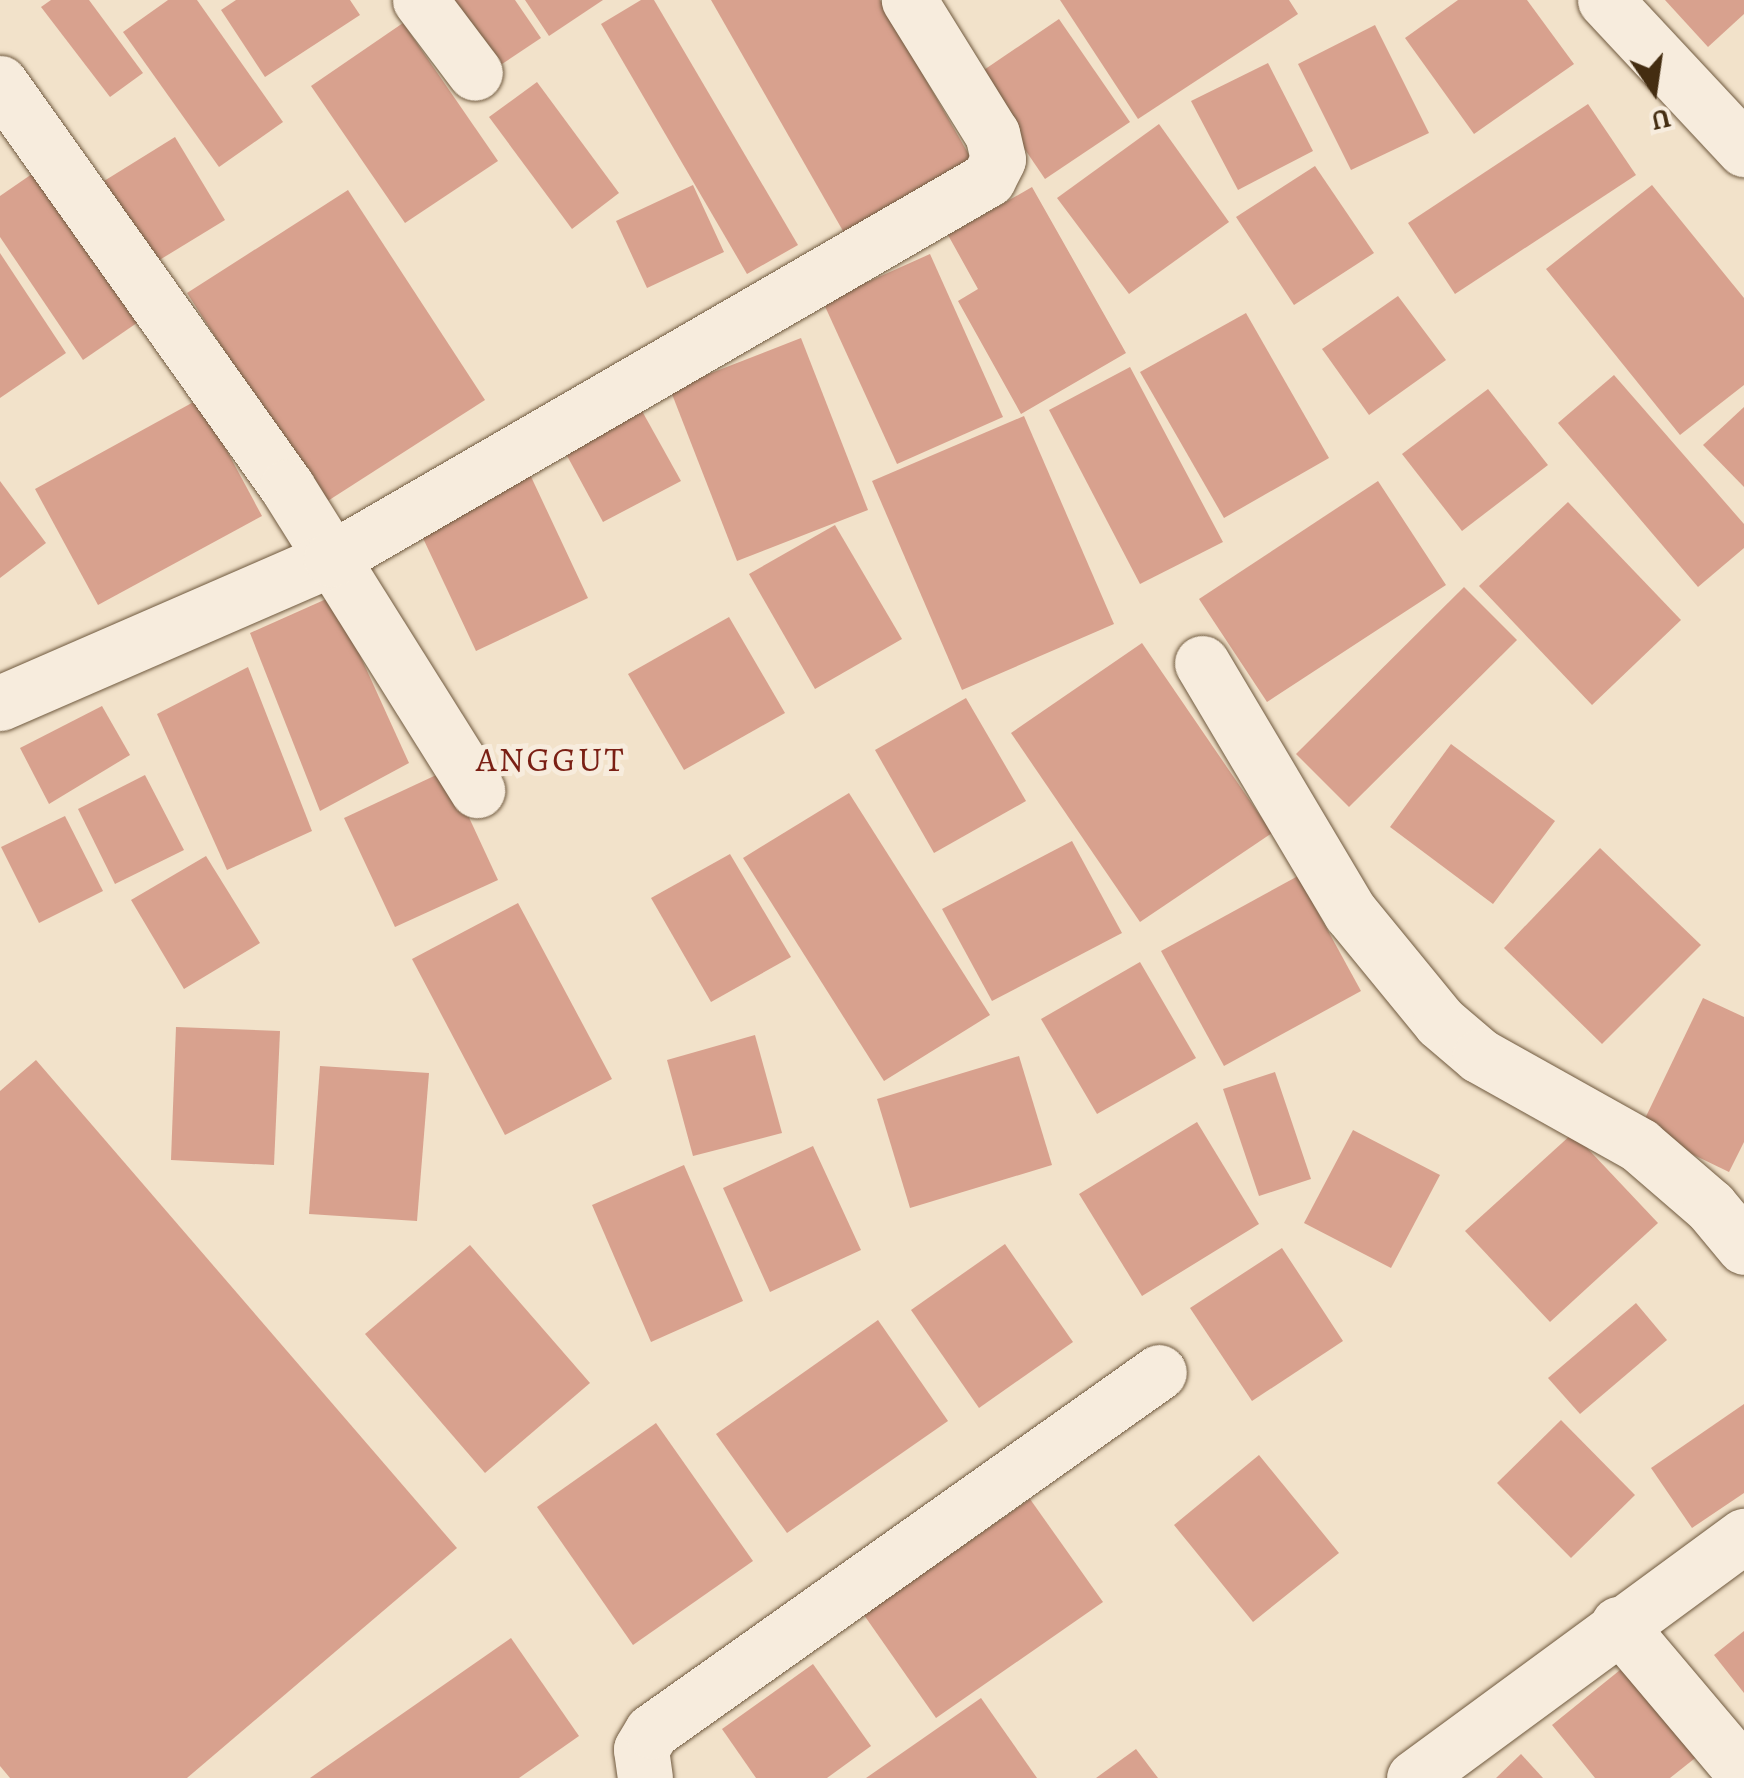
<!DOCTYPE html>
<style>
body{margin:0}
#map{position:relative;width:1744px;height:1778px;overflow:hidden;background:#f2e2ca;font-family:Alegreya,serif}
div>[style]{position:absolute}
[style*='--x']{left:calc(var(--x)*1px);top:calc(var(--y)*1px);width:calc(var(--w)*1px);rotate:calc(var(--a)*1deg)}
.building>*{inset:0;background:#d8a18e}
.roads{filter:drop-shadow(0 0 2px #705a3f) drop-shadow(0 0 2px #705a3f)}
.minor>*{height:55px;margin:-27.5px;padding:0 27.5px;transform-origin:27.5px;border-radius:27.5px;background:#f7ecdd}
span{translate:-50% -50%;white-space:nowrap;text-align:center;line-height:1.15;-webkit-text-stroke:10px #f7ecdd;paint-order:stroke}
.quarter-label{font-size:35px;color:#7a1f14;letter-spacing:2.5px}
.north{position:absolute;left:1604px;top:40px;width:100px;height:100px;-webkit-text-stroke:8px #f7ecdd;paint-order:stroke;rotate:167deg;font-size:28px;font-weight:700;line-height:40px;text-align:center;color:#442d11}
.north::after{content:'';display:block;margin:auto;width:35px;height:45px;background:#442d11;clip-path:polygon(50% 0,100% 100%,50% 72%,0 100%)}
</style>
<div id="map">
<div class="building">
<div style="clip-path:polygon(51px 0,89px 0,143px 73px,110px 97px,41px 7px)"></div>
<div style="clip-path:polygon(168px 0,197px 0,283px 122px,219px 167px,123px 32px)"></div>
<div style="clip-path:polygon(236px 0,350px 0,360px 15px,265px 77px,221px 10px)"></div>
<div style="clip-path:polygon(441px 0,515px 0,541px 38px,490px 72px)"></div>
<div style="clip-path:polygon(525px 0,603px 0,549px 36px)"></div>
<div style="clip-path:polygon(641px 0,654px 0,798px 245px,747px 274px,601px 24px)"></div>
<div style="clip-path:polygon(711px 0,880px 0,979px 172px,851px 245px)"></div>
<div style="clip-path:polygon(1060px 0,1289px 0,1298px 14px,1138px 119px)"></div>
<div style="clip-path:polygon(1458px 0,1527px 0,1574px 64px,1474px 134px,1405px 38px)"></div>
<div style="clip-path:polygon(1665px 0,1744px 0,1744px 14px,1708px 47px)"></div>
<div style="clip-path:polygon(1059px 19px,1130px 122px,1045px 179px,975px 76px)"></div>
<div style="clip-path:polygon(403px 23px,498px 161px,405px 223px,311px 86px)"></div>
<div style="clip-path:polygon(1375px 25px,1429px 133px,1351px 170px,1298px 64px)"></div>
<div style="clip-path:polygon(1268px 63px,1313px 151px,1238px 190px,1191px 101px)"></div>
<div style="clip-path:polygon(537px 82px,619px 193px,572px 229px,489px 117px)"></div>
<div style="clip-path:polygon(1588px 104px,1636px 175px,1455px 294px,1408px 223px)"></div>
<div style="clip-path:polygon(1159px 124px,1229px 222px,1129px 294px,1057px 198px)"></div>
<div style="clip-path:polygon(175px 137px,225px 220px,148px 267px,96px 186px)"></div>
<div style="clip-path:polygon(45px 165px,147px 316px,83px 360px,0 237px,0 196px)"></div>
<div style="clip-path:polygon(1315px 166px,1374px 253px,1294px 305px,1236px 217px)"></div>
<div style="clip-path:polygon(693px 185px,724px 252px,647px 288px,616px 221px)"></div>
<div style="clip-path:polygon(1652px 185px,1744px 298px,1744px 385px,1680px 435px,1546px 269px)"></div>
<div style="clip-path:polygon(1032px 187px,1126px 353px,1021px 414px,958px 301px,978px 289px,948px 235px)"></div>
<div style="clip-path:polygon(348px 190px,485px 400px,323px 504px,187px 293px)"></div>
<div style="clip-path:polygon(0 253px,66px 353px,0 398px)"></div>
<div style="clip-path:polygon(930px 254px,1003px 417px,897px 464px,823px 302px)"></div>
<div style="clip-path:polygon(1398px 296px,1446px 360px,1369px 415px,1322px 349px)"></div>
<div style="clip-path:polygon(1246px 313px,1329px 458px,1224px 518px,1140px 372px)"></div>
<div style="clip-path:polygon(801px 338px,868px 510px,737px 561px,670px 389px)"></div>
<div style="clip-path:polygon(1130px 367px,1223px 542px,1140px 584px,1049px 410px)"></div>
<div style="clip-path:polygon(1614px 375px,1744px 524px,1744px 548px,1698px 587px,1558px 423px)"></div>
<div style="clip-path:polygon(1488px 389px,1548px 465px,1462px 531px,1402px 454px)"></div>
<div style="clip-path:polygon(199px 399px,262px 516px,98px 605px,35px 489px)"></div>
<div style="clip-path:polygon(1744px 407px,1744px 487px,1703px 445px)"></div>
<div style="clip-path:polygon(642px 411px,681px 481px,603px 522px,565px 452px)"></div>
<div style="clip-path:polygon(1024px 416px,1114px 624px,962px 690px,872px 481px)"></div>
<div style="clip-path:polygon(526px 466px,588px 598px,476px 651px,414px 519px)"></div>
<div style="clip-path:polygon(0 481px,46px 543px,0 578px)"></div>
<div style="clip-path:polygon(1378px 481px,1446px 585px,1267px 702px,1199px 599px)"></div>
<div style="clip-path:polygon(1568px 502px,1681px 620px,1592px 705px,1479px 586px)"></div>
<div style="clip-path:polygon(835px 525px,902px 639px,815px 689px,749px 574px)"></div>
<div style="clip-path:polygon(1464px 587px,1517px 640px,1349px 807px,1296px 754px)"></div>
<div style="clip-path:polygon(333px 596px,409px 763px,320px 811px,250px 633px)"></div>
<div style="clip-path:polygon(729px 617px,785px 713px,684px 770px,628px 674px)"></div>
<div style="clip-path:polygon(1142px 643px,1272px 833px,1140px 922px,1011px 733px)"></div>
<div style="clip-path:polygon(248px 667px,312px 831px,227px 870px,157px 714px)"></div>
<div style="clip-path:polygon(966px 698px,1026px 801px,934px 853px,875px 750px)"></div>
<div style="clip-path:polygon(102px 706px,130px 755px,49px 804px,20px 748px)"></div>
<div style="clip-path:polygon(1451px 744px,1555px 821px,1493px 904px,1390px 827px)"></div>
<div style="clip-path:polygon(447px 770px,498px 880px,395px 927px,344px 818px)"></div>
<div style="clip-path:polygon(145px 775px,184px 850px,115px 884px,78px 809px)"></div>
<div style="clip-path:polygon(849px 793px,990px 1015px,884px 1081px,743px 858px)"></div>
<div style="clip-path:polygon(65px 816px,103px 891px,39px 923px,1px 847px)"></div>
<div style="clip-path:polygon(1072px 841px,1122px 933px,992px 1001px,942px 909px)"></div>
<div style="clip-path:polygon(1600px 848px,1701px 945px,1602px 1044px,1504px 948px)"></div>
<div style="clip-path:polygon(730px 854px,791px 957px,711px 1002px,651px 898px)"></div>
<div style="clip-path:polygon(206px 856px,260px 943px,184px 989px,131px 900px)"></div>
<div style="clip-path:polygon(1298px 876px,1361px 991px,1224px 1066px,1161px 951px)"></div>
<div style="clip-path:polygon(518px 903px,612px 1079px,505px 1135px,412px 959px)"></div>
<div style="clip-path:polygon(1140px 962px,1196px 1058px,1097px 1114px,1041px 1019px)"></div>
<div style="clip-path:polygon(1703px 998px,1744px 1017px,1744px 1142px,1729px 1172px,1640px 1129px)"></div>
<div style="clip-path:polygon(176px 1027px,280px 1031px,274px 1165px,171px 1160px)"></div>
<div style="clip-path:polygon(755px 1035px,782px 1133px,693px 1156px,667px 1060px)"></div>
<div style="clip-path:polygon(1019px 1056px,1052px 1165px,910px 1208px,877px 1099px)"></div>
<div style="clip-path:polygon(36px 1060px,457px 1548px,187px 1778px,10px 1778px,0 1766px,0 1091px)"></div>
<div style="clip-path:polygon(320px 1066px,429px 1073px,417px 1221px,309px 1214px)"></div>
<div style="clip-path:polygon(1275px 1072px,1311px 1179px,1259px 1196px,1223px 1089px)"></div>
<div style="clip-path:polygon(1197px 1122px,1259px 1224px,1142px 1296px,1079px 1194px)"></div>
<div style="clip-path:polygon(1353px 1130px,1440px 1175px,1391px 1268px,1304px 1223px)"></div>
<div style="clip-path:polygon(1573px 1133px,1658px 1223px,1550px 1322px,1465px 1231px)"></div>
<div style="clip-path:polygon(813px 1146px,861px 1250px,770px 1292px,723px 1188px)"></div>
<div style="clip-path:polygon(684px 1165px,743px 1301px,651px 1342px,592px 1205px)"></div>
<div style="clip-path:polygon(1005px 1244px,1073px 1342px,979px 1408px,911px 1310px)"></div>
<div style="clip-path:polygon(470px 1245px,590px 1383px,485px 1473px,365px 1334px)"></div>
<div style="clip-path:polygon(1282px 1248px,1343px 1341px,1252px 1401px,1190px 1308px)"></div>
<div style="clip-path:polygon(1636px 1303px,1667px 1340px,1580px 1414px,1548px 1378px)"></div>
<div style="clip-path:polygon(878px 1320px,948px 1421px,787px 1533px,716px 1434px)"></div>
<div style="clip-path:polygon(1744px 1404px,1744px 1493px,1692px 1528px,1651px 1468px)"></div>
<div style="clip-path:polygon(1561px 1420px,1635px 1495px,1571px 1558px,1497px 1483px)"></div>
<div style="clip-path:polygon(656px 1423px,753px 1561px,633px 1645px,537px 1507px)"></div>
<div style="clip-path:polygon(1259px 1455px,1339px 1553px,1253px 1622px,1174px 1525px)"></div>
<div style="clip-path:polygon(1030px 1499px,1103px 1602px,936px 1718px,864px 1615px)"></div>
<div style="clip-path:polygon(1744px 1631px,1744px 1693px,1714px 1655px)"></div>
<div style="clip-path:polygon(511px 1638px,579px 1736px,519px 1778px,310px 1778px)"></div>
<div style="clip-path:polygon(813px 1664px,871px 1746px,827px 1778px,756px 1778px,722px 1729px)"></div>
<div style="clip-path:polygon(1625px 1666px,1699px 1755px,1670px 1778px,1595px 1778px,1552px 1725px)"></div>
<div style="clip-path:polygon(981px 1698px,1037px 1778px,866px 1778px)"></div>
<div style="clip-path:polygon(1136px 1749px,1158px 1778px,1096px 1778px)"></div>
<div style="clip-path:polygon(1521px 1754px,1543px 1778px,1496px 1778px)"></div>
</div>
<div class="roads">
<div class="minor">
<div style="--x:420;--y:0;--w:91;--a:53"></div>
<div style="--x:1605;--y:0;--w:204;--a:47"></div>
<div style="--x:0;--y:83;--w:496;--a:54.6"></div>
<div style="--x:287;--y:487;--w:358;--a:57.9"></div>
<div style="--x:1202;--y:663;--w:290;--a:59.3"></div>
<div style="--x:1350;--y:912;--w:142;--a:50.7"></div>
<div style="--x:1440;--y:1022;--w:52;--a:40.4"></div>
<div style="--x:1480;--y:1056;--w:182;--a:29.2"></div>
<div style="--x:1639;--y:1145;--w:94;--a:40.7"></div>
<div style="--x:1710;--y:1206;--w:53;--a:50.3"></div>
<div style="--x:0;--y:703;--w:361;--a:-23.5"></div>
<div style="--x:331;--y:559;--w:759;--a:-30.04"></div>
<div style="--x:988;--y:179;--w:22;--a:-63"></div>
<div style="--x:998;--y:159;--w:26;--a:-103"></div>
<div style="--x:992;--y:134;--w:158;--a:-121.8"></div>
<div style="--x:1618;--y:1624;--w:195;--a:49.8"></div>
<div style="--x:645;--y:1778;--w:29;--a:-98"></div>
<div style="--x:641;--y:1749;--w:21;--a:-59"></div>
<div style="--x:652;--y:1731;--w:621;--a:-35.3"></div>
<div style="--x:1414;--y:1778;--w:409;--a:-36.3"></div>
</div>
</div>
<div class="quarter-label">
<span style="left:551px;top:759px">ANGGUT</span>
</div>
<div class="north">U</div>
</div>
